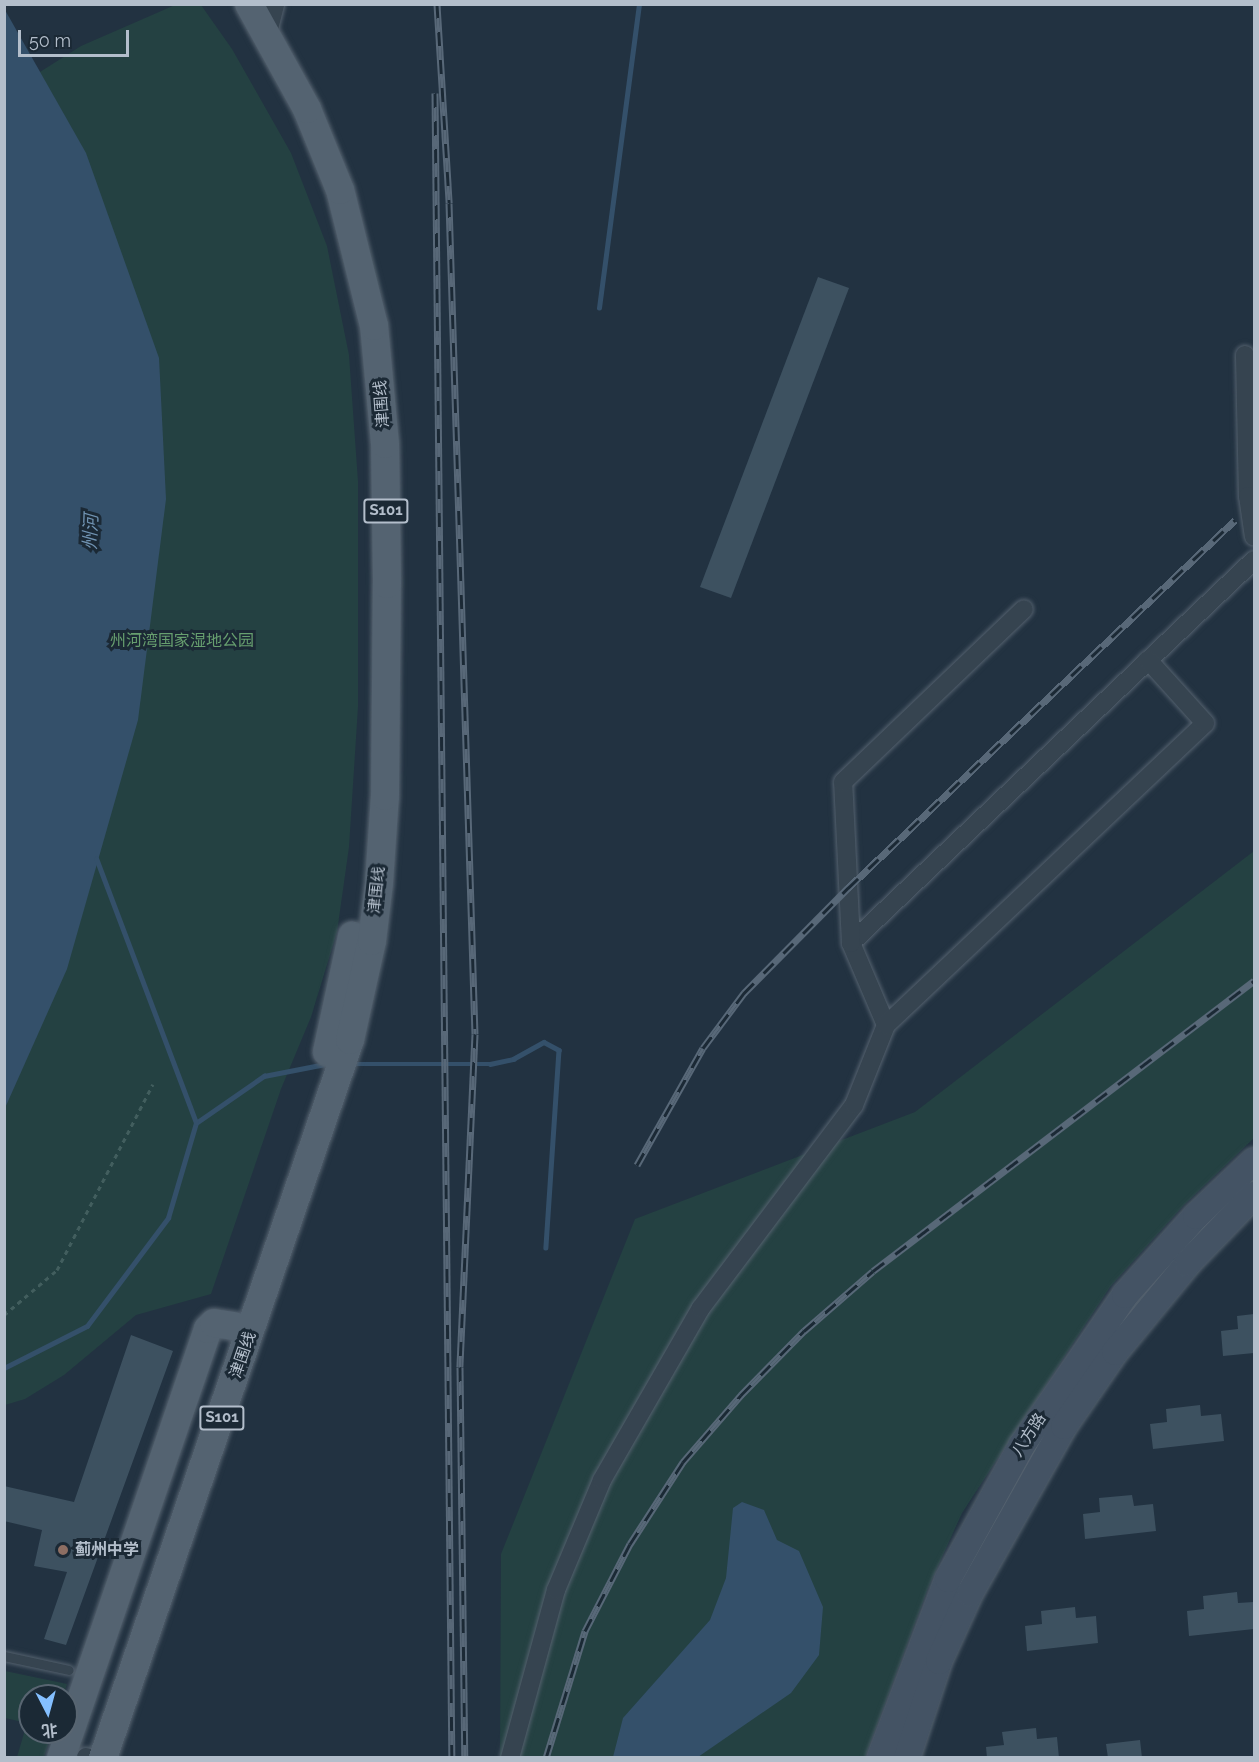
<!DOCTYPE html>
<meta charset="utf-8">
<style>
body{margin:0}
#map{position:relative;width:1259px;height:1762px;overflow:hidden;background:#223241;font-family:Raleway,"Noto Sans SC",sans-serif}
div>[style]{position:absolute}
[style*='--x']{left:calc(var(--x)*1px);top:calc(var(--y)*1px);width:calc(var(--w)*1px);rotate:calc(var(--a)*1deg)}
.green>*{inset:0;background:#244142}
.water>*{inset:0;background:#34506a}
.stream>*{height:4.5px;margin:-2.25px;padding:0 2.25px;transform-origin:2.25px;border-radius:2.25px;background:#34506a}
.building>*{inset:0;background:#3d5160}
.path>*{height:3px;margin-top:-1.5px;transform-origin:0;background:repeating-linear-gradient(90deg,#425e5e 0 4.5px,transparent 0 9px)}
.roads{filter:drop-shadow(0 0 2px #54616e) drop-shadow(0 0 2px #54616e)}
.lane>*{height:9px;margin:-4.5px;padding:0 4.5px;transform-origin:4.5px;border-radius:4.5px;background:#364450}
.street>*{height:18px;margin:-9px;padding:0 9px;transform-origin:9px;border-radius:9px;background:#364450}
.secondary>*{height:26px;margin:-13px;padding:0 13px;transform-origin:13px;border-radius:13px;background:#445364}
.primary>*{height:28px;margin:-14px;padding:0 14px;transform-origin:14px;border-radius:14px;background:#546371}
.rail>*{height:7px;margin-top:-3.5px;transform-origin:0;background:repeating-linear-gradient(90deg,#1b2935 0 14px,#586878 0 28px);box-sizing:border-box;border-block:2px solid #586878}
.dots>*{width:16px;height:16px;translate:-50% -50%;box-sizing:border-box;border:3px solid #1b2935;border-radius:50%}
span{translate:-50% -50%;white-space:nowrap;text-align:center;line-height:1.15;-webkit-text-stroke:6px #1b2935;paint-order:stroke}
.shield-label span{padding:2px 4px;background:#1b2935;border:2px solid;border-radius:4px;-webkit-text-stroke-width:0}
.shield-label{font-size:15px;color:#b3becb;font-weight:700}
.street-label{font-size:16px;color:#b3becb}
.park-label{font-size:16px;color:#679f6f}
.poi-label{font-size:16px;color:#b3becb;font-weight:700}
.left{translate:0 -50%;text-align:left}
.water-label{font-size:18px;color:#7093b2;font-style:italic}
.frame{position:absolute;inset:0;border:6px solid #b3becb;pointer-events:none}
.north{position:absolute;left:18px;top:1684px;width:60px;height:60px;box-sizing:border-box;background:#1b2935;border:2px solid #586571;border-radius:50%;rotate:174deg;font-size:16px;font-weight:700;line-height:24px;text-align:center;color:#b3becb}
.north::after{content:'';display:block;margin:auto;width:21px;height:27px;background:#84bfff;clip-path:polygon(50% 0,100% 100%,50% 72%,0 100%)}
.scale{position:absolute;left:18px;top:30px;width:111px;height:27px;box-sizing:border-box;border:3px solid #b3becb;border-top:0;padding-left:8px;font-size:18px;line-height:21px;white-space:nowrap;color:#b3becb;-webkit-text-stroke:4px #1b2935;paint-order:stroke}
</style>
<div id="map">
<div class="green">
<div style="clip-path:polygon(175px 5px,201px 5px,232px 49px,291px 153px,327px 246px,349px 355px,358px 481px,358px 707px,349px 847px,337px 932px,311px 1017px,281px 1089px,211px 1294px,136px 1315px,64px 1375px,25px 1399px,5px 1405px,5px 94px,81px 46px)"></div>
<div style="clip-path:polygon(1254px 851px,1254px 1138px,1183px 1206px,1110px 1287px,962px 1513px,929px 1586px,865px 1757px,500px 1758px,501px 1554px,635px 1219px,915px 1112px)"></div>
<div style="clip-path:polygon(5px 1671px,67px 1684px,63px 1696px,30px 1696px,30px 1732px,52px 1732px,44px 1757px,17px 1757px,27px 1723px,5px 1718px)"></div>
</div>
<div class="water">
<div style="clip-path:polygon(5px 10px,86px 153px,159px 358px,166px 499px,138px 720px,67px 969px,5px 1108px)"></div>
<div style="clip-path:polygon(742px 1502px,764px 1510px,777px 1540px,799px 1551px,823px 1607px,819px 1655px,791px 1693px,698px 1757px,613px 1757px,623px 1718px,710px 1620px,726px 1578px,733px 1508px)"></div>
</div>
<div class="stream">
<div style="--x:599;--y:308;--w:307;--a:-82.5"></div>
<div style="--x:352;--y:1064;--w:138;--a:0"></div>
<div style="--x:490;--y:1064;--w:24;--a:-12"></div>
<div style="--x:513;--y:1059;--w:35;--a:-29"></div>
<div style="--x:544;--y:1042;--w:17;--a:28"></div>
<div style="--x:559;--y:1050;--w:198;--a:93.8"></div>
<div style="--x:196;--y:1123;--w:83;--a:-34.7"></div>
<div style="--x:264;--y:1076;--w:62;--a:-11.1"></div>
<div style="--x:4;--y:1368;--w:93;--a:-26.8"></div>
<div style="--x:87;--y:1326;--w:135;--a:-53.1"></div>
<div style="--x:168;--y:1218;--w:99;--a:-73.6"></div>
<div style="--x:196;--y:1123;--w:282;--a:-110.7"></div>
</div>
<div class="building">
<div style="clip-path:polygon(818px 277px,849px 288px,731px 598px,700px 587px)"></div>
<div style="clip-path:polygon(1254px 1314px,1254px 1353px,1223px 1356px,1221px 1331px,1238px 1329px,1237px 1316px)"></div>
<div style="clip-path:polygon(131px 1335px,173px 1351px,66px 1645px,44px 1639px,67px 1572px,34px 1566px,42px 1530px,4px 1521px,4px 1486px,74px 1502px)"></div>
<div style="clip-path:polygon(1200px 1405px,1201px 1416px,1221px 1414px,1224px 1441px,1153px 1449px,1150px 1424px,1167px 1422px,1166px 1409px)"></div>
<div style="clip-path:polygon(1132px 1495px,1134px 1506px,1153px 1504px,1156px 1531px,1085px 1539px,1083px 1514px,1100px 1512px,1099px 1498px)"></div>
<div style="clip-path:polygon(1237px 1592px,1238px 1603px,1254px 1602px,1254px 1629px,1189px 1636px,1187px 1611px,1204px 1609px,1203px 1596px)"></div>
<div style="clip-path:polygon(1075px 1607px,1076px 1618px,1096px 1616px,1098px 1643px,1027px 1651px,1025px 1626px,1042px 1624px,1041px 1611px)"></div>
<div style="clip-path:polygon(1036px 1728px,1037px 1739px,1057px 1737px,1059px 1758px,987px 1758px,986px 1747px,1004px 1745px,1002px 1732px)"></div>
<div style="clip-path:polygon(1140px 1740px,1142px 1758px,1108px 1758px,1106px 1744px)"></div>
</div>
<div class="path">
<div style="--x:4;--y:1315;--w:70;--a:-40.3"></div>
<div style="--x:57;--y:1270;--w:209;--a:-62.7"></div>
</div>
<div class="roads">
<div class="lane">
<div style="--x:4;--y:1656;--w:66;--a:12.2"></div>
</div>
<div class="street">
<div style="--x:266;--y:41;--w:38;--a:-76"></div>
<div style="--x:1245;--y:355;--w:141;--a:88.8"></div>
<div style="--x:1248;--y:496;--w:41;--a:81.7"></div>
<div style="--x:851;--y:943;--w:556;--a:-43.54"></div>
<div style="--x:886;--y:1025;--w:89;--a:-113.1"></div>
<div style="--x:851;--y:943;--w:161;--a:-92.8"></div>
<div style="--x:843;--y:782;--w:250;--a:-43.7"></div>
<div style="--x:86;--y:1757;--w:3;--a:18"></div>
<div style="--x:510;--y:1758;--w:174;--a:-74.7"></div>
<div style="--x:556;--y:1590;--w:119;--a:-67.3"></div>
<div style="--x:602;--y:1480;--w:198;--a:-60.1"></div>
<div style="--x:701;--y:1308;--w:254;--a:-53"></div>
<div style="--x:854;--y:1105;--w:86;--a:-68.2"></div>
<div style="--x:886;--y:1025;--w:439;--a:-43.4"></div>
<div style="--x:1205;--y:723;--w:85;--a:-132.1"></div>
</div>
<div class="secondary">
<div style="--x:880;--y:1758;--w:191;--a:-69.2"></div>
<div style="--x:948;--y:1579;--w:153;--a:-61.1"></div>
<div style="--x:1022;--y:1445;--w:182;--a:-55.5"></div>
<div style="--x:1125;--y:1295;--w:106;--a:-48.1"></div>
<div style="--x:1196;--y:1216;--w:80;--a:-43.5"></div>
<div style="--x:907;--y:1758;--w:102;--a:-71.7"></div>
<div style="--x:939;--y:1661;--w:75;--a:-65.5"></div>
<div style="--x:970;--y:1593;--w:192;--a:-60.6"></div>
<div style="--x:1064;--y:1426;--w:90;--a:-55.4"></div>
<div style="--x:1115;--y:1352;--w:115;--a:-50.6"></div>
<div style="--x:1188;--y:1263;--w:95;--a:-45.9"></div>
</div>
<div class="primary">
<div style="--x:327;--y:1052;--w:119;--a:-77.8"></div>
<div style="--x:61;--y:1758;--w:453;--a:-71.1"></div>
<div style="--x:208;--y:1329;--w:8;--a:-45"></div>
<div style="--x:214;--y:1323;--w:20;--a:9"></div>
<div style="--x:103;--y:1758;--w:759;--a:-71.02"></div>
<div style="--x:350;--y:1040;--w:101;--a:-77.5"></div>
<div style="--x:372;--y:941;--w:58;--a:-83.1"></div>
<div style="--x:379;--y:883;--w:87;--a:-86.1"></div>
<div style="--x:385;--y:796;--w:212;--a:-89.5"></div>
<div style="--x:387;--y:584;--w:140;--a:-90.8"></div>
<div style="--x:385;--y:444;--w:119;--a:-95.3"></div>
<div style="--x:374;--y:326;--w:140;--a:-104"></div>
<div style="--x:340;--y:190;--w:87;--a:-112.2"></div>
<div style="--x:307;--y:109;--w:120;--a:-118.9"></div>
</div>
</div>
<div class="rail">
<div style="--x:437;--y:4;--w:199;--a:86.5"></div>
<div style="--x:449;--y:203;--w:831;--a:88.21"></div>
<div style="--x:475;--y:1034;--w:333;--a:92.6"></div>
<div style="--x:460;--y:1367;--w:391;--a:89.3"></div>
<div style="--x:435;--y:93;--w:1665;--a:89.42"></div>
<div style="--x:637;--y:1165;--w:134;--a:-60.6"></div>
<div style="--x:703;--y:1048;--w:69;--a:-53.3"></div>
<div style="--x:744;--y:993;--w:148;--a:-45.3"></div>
<div style="--x:848;--y:888;--w:534;--a:-43.56"></div>
<div style="--x:546;--y:1758;--w:133;--a:-72.9"></div>
<div style="--x:585;--y:1631;--w:98;--a:-62.7"></div>
<div style="--x:630;--y:1544;--w:98;--a:-57.1"></div>
<div style="--x:683;--y:1462;--w:89;--a:-49.1"></div>
<div style="--x:741;--y:1395;--w:90;--a:-45.5"></div>
<div style="--x:804;--y:1331;--w:91;--a:-41"></div>
<div style="--x:873;--y:1271;--w:479;--a:-37.3"></div>
</div>
<div class="dots">
<div style="left:63px;top:1550px;background:#8d6e63"></div>
</div>
<div class="shield-label">
<span style="left:386px;top:511px">S101</span>
<span style="left:222px;top:1418px">S101</span>
</div>
<div class="street-label">
<span style="left:382px;top:404px;rotate:-94deg">津围线</span>
<span style="left:377px;top:890px;rotate:-84deg">津围线</span>
<span style="left:243px;top:1355px;rotate:-71deg">津围线</span>
<span style="left:1029px;top:1435px;rotate:-57deg">八方路</span>
</div>
<div class="park-label">
<span style="left:182px;top:641px">州河湾国家湿地公园</span>
</div>
<div class="poi-label">
<span class="left" style="left:75px;top:1550px">蓟州中学</span>
</div>
<div class="water-label">
<span style="left:91px;top:532px;rotate:-88deg">州河</span>
</div>
<div class="frame"></div>
<div class="north">北</div>
<div class="scale">50 m</div>
</div>
